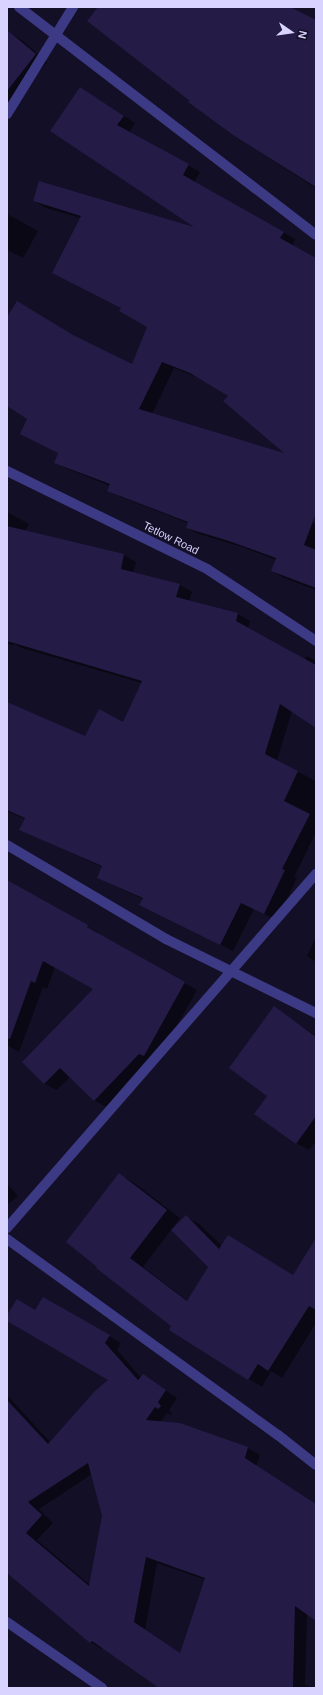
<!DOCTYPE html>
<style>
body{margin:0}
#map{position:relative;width:323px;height:1695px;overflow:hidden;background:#130f26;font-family:Arial,sans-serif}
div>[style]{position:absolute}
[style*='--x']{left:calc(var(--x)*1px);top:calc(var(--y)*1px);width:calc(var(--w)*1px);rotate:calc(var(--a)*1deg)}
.shadow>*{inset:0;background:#0007}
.building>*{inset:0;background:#241b47}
.minor>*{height:10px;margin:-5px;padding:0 5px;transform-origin:5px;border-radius:5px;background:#3d3a85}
span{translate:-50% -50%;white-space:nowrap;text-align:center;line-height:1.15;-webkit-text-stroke:3px #130f26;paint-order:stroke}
.street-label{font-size:11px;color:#d9d4ff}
.frame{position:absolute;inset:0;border:8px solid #d9d4ff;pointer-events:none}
.north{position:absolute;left:271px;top:12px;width:40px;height:40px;-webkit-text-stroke:3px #130f26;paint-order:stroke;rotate:103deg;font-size:11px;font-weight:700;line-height:16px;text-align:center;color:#d9d4ff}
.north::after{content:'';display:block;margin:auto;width:14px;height:18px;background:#d9d4ff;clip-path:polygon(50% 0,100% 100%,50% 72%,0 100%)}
</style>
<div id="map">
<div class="shadow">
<div style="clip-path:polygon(99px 7px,288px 7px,316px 22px,316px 188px,236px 137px,191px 100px)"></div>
<div style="clip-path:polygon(11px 34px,23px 41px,47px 62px,7px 111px,7px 36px)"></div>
<div style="clip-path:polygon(evenodd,81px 88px,135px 123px,129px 133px,200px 172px,194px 182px,295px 239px,292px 246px,316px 259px,316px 518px,306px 514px,304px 517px,316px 525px,316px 590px,284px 578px,272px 571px,276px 560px,242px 547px,199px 534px,187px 528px,188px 523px,121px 497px,109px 490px,110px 486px,68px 469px,56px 463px,59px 453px,21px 434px,29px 418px,7px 405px,7px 319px,76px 338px,132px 365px,148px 327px,122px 308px,81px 218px,46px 208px,34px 201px,199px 229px,81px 88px,174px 368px,202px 379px,229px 396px,288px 456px,152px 414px,174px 368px)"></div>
<div style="clip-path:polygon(7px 214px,38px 231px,23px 258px,7px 250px)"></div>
<div style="clip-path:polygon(7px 512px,29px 524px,25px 531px,124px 555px,136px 562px,133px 573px,180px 585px,192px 592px,189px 601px,238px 614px,250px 621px,248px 628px,304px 660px,307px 656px,316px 661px,316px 727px,292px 711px,277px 761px,316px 781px,316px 832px,294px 877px,297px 878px,277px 920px,254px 909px,233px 951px,153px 911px,143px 899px,98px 878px,102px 867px,21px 830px,25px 819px,7px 811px,7px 745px,86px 738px,124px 723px,142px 683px,22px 648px,15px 644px,13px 645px,7px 644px)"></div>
<div style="clip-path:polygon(7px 881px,99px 933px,98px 935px,197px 990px,156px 1062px,106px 1107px,94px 1100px,70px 1077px,57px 1090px,45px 1084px,24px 1062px,95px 989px,55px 967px,47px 989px,43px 987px,19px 1052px,7px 1045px)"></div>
<div style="clip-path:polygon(316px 937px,316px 962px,307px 956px)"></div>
<div style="clip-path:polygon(275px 1008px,316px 1036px,316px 1141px,309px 1150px,296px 1143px,268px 1096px)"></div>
<div style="clip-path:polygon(119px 1174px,133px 1182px,180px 1218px,143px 1267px,188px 1301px,209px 1266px,186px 1217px,199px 1224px,222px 1246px,294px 1276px,316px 1268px,316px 1323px,282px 1378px,271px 1371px,262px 1387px,249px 1379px,170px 1330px,173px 1326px,98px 1268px)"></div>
<div style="clip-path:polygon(7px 1184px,18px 1196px,7px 1205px)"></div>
<div style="clip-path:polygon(evenodd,43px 1298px,121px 1343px,117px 1350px,141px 1378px,143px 1375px,177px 1398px,169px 1410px,172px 1413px,171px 1415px,167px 1413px,160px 1422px,180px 1424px,248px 1448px,260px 1455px,256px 1466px,316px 1504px,316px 1620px,307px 1613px,305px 1685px,316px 1688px,161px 1688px,103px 1648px,102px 1649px,90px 1642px,7px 1557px,7px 1395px,51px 1443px,110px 1380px,7px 1320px,7px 1317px,36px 1311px,43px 1298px,92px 1474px,103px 1516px,90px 1585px,37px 1540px,53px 1523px,39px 1509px,92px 1474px,43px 1298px,157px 1563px,206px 1580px,181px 1654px,145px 1630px,157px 1563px)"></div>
</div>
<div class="building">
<div style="clip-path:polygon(98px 7px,290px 7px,316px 20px,316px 187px,236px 137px,188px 102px,190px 101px,87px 21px)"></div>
<div style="clip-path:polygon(7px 30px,36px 54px,7px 91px)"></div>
<div style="clip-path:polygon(evenodd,80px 87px,124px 116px,117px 125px,189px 164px,183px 175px,284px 232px,280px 238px,316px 258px,316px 513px,304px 545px,316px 550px,316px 588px,271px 571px,276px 558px,229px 541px,186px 528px,188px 522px,107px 491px,110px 484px,54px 463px,58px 453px,20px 434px,27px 419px,7px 406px,7px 317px,17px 301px,73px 335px,132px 364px,147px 327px,119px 311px,121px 308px,52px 273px,81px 216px,33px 201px,39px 181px,194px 227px,50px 131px,80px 87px,162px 362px,190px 373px,228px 396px,223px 401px,284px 453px,139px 409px,162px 362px)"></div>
<div style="clip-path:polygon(7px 526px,124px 554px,121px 569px,180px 584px,176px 597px,238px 613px,236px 621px,316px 665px,316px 728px,280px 704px,265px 754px,298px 771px,284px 801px,310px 814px,282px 869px,285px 870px,264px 914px,241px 903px,220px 945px,139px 905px,143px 898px,97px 878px,102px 866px,19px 830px,25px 818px,7px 810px,7px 702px,85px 736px,99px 709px,123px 722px,142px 681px,7px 641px)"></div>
<div style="clip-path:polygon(7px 880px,88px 925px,87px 927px,185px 982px,144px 1056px,139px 1054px,94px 1101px,60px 1068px,44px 1084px,22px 1062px,93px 989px,43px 961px,35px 983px,31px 981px,10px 1039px,7px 1038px)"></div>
<div style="clip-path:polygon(274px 1006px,316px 1037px,316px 1116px,296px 1144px,254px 1114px,267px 1096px,229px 1068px)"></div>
<div style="clip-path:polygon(119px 1173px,167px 1210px,130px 1258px,187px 1301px,208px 1267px,171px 1230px,186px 1215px,219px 1249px,228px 1235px,293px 1275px,316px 1238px,316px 1310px,309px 1306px,268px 1371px,258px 1364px,248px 1380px,169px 1330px,171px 1326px,96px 1268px,97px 1267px,66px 1242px)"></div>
<div style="clip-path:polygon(evenodd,43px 1297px,110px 1335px,105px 1343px,138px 1380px,143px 1374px,166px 1390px,158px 1402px,161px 1406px,158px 1409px,155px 1407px,146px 1420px,180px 1423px,248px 1447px,245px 1458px,316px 1504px,316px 1621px,295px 1606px,293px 1688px,159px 1688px,92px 1641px,90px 1643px,7px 1573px,7px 1400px,48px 1444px,95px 1391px,108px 1380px,7px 1321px,7px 1315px,17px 1299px,35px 1310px,43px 1297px,88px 1463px,102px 1516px,89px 1586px,26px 1533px,42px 1515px,28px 1502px,88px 1463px,43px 1297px,146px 1557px,205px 1578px,180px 1653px,134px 1622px,146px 1557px)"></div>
</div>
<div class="minor">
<div style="--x:19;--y:7;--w:374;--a:37.5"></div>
<div style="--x:7;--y:114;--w:126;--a:-58.3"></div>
<div style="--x:7;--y:471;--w:223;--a:26.1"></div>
<div style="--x:207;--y:569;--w:131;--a:33.4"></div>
<div style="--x:7;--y:845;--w:185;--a:30.6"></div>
<div style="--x:166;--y:939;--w:167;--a:26.3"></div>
<div style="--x:7;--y:1228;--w:470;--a:-48.9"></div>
<div style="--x:7;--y:1239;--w:334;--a:35.9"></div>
<div style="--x:278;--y:1435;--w:48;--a:38.3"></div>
<div style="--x:7;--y:1622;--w:116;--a:34.8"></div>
</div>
<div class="street-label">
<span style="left:171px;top:538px;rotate:26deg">Tetlow Road</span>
</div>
<div class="frame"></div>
<div class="north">N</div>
</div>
